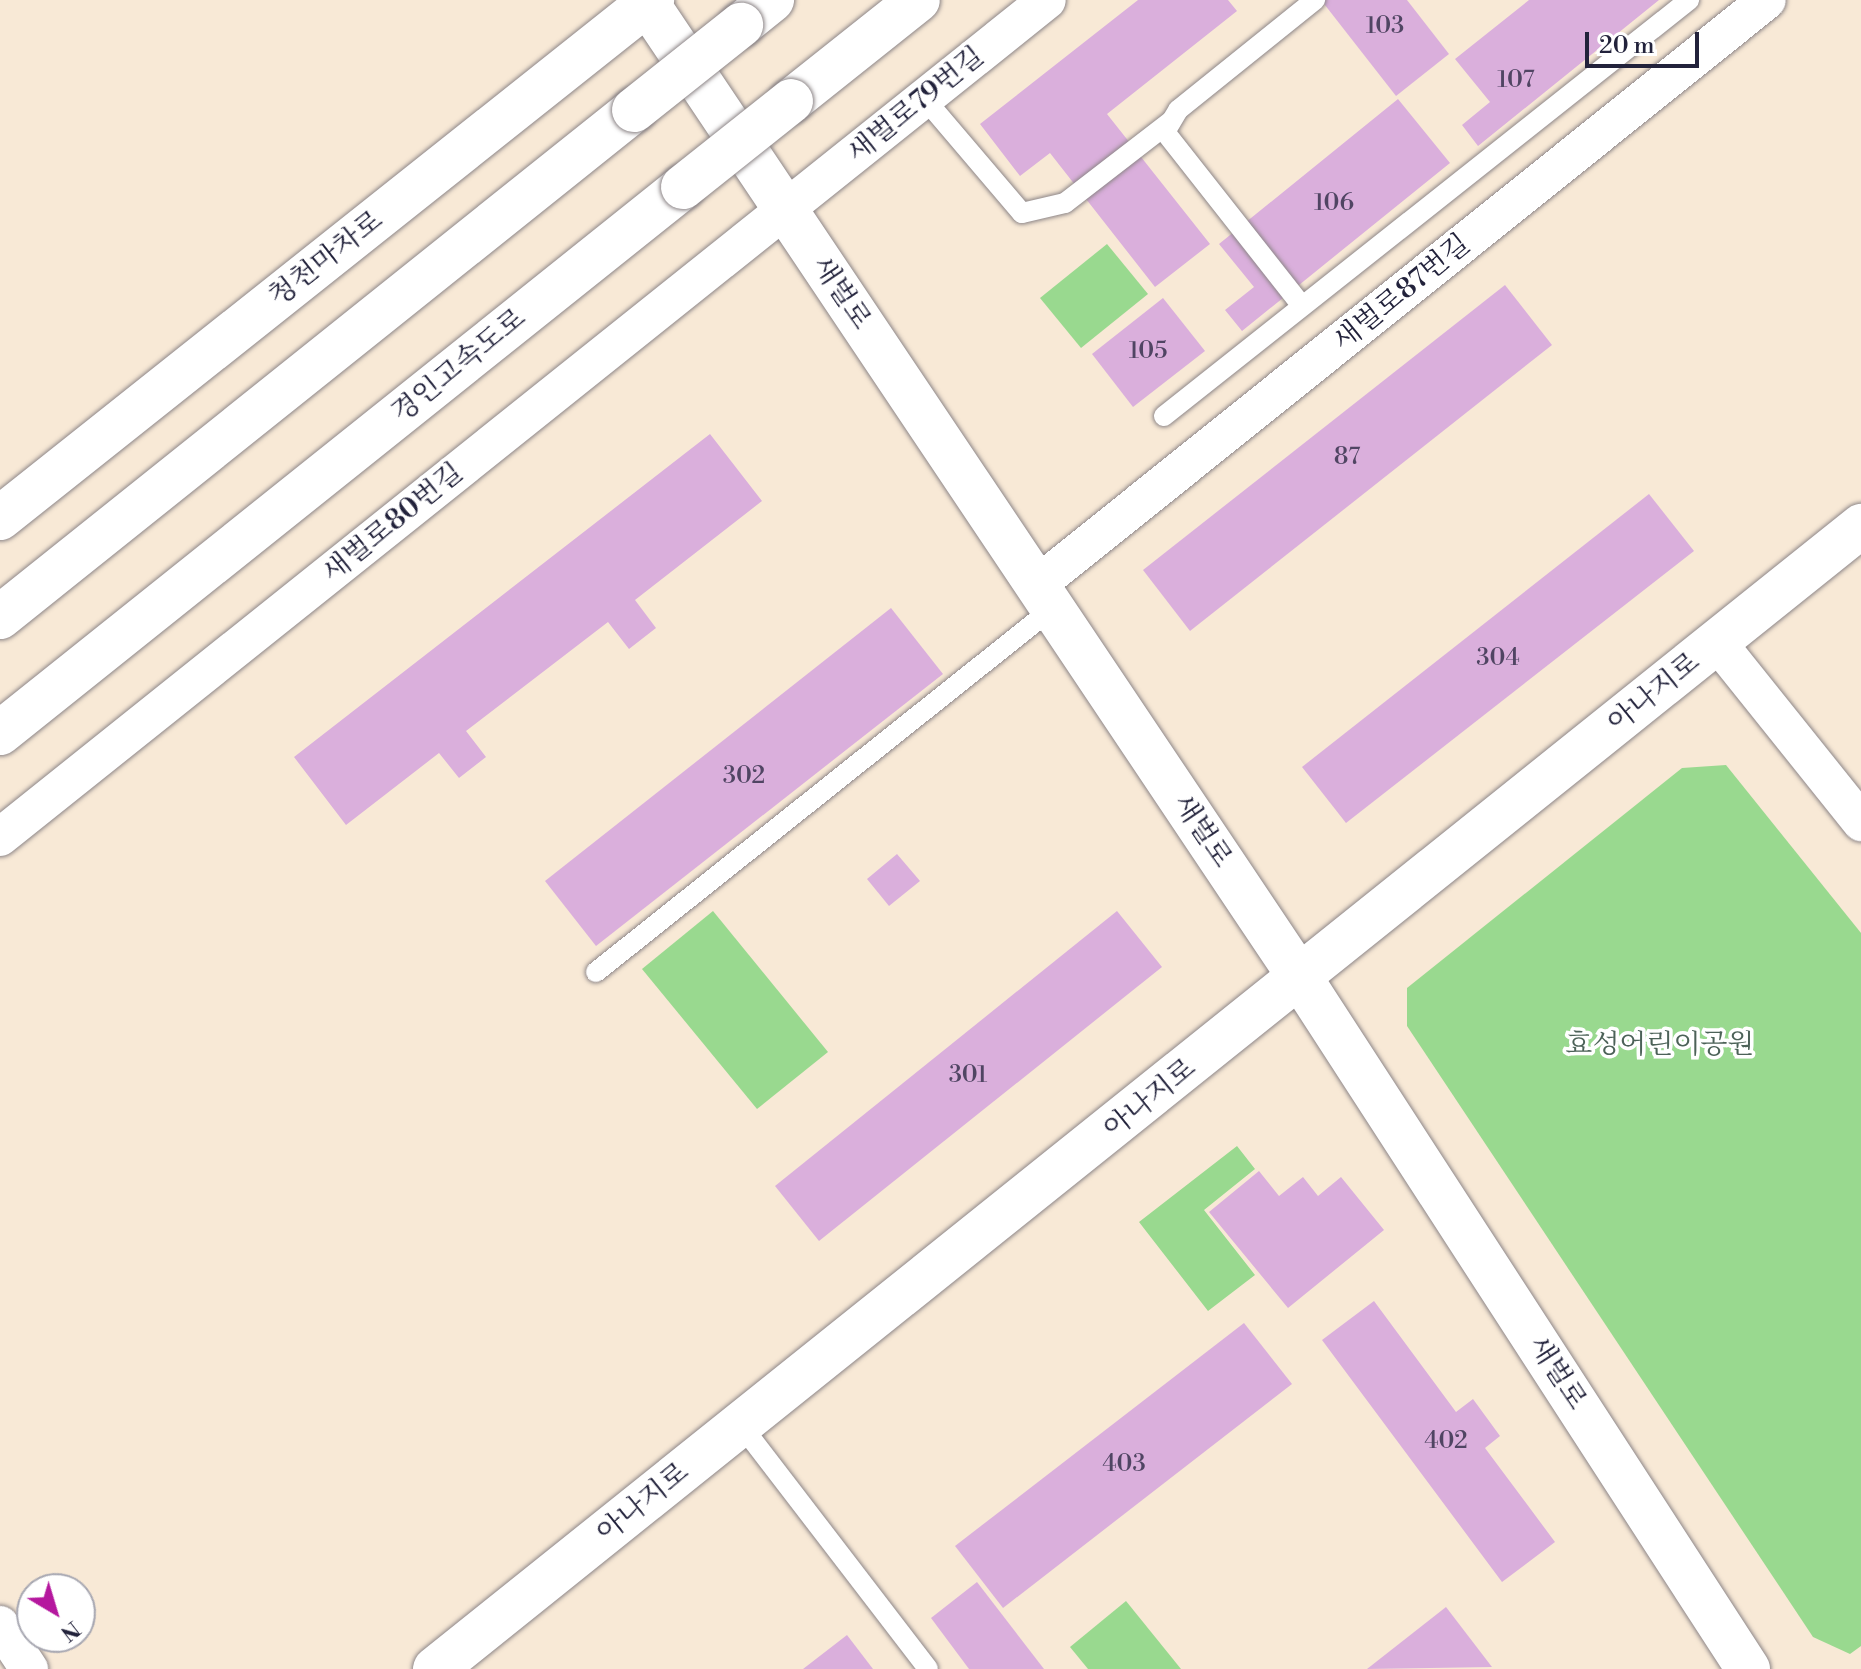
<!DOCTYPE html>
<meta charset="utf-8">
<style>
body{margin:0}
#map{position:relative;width:1861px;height:1669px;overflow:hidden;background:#f8e9d6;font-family:"Libre Bodoni","Noto Serif KR",serif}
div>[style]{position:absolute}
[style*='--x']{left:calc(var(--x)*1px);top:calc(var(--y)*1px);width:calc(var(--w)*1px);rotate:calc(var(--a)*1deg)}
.green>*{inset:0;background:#99d98f}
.building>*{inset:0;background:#daafdc}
.roads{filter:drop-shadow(0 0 2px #8d8688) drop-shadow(0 0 2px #8d8688)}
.service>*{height:20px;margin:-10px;padding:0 10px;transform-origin:10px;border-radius:10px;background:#fff}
.minor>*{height:38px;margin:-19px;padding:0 19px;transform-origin:19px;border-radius:19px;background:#fff}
.tertiary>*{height:44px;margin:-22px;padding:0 22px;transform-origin:22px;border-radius:22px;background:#fff}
.primary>*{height:44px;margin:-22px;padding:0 22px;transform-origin:22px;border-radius:22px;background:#fff}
.motorway>*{height:44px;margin:-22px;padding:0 22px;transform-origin:22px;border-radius:22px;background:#fff}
.bridges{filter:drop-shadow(0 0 2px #8d8688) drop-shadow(0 0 2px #8d8688)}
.motorway-bridge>*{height:44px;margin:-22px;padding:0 22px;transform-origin:22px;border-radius:22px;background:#fff}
span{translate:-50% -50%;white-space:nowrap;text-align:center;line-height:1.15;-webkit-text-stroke:7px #fff;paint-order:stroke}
.number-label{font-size:24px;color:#504563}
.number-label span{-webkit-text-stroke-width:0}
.street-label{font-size:28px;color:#22223b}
.park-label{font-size:28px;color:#4c6258}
.north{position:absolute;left:16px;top:1573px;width:80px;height:80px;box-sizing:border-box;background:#fff;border:2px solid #a7a7b1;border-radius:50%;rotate:142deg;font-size:22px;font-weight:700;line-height:32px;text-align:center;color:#22223b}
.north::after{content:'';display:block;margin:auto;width:28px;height:36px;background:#b5179e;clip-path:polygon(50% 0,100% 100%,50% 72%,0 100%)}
.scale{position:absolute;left:1585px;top:32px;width:114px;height:36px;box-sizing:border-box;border:4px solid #22223b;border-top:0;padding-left:10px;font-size:24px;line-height:28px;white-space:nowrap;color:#22223b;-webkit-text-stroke:6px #fff;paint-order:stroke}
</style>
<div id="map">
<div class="green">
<div style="clip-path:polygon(1107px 244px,1148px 294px,1081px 348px,1040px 298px)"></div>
<div style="clip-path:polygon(1726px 765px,1861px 933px,1861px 1646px,1850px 1654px,1813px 1637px,1407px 1026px,1407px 988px,1682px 768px)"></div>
<div style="clip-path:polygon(713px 911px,828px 1052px,757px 1109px,642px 969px)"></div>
<div style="clip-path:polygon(1237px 1146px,1255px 1169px,1204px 1210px,1255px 1275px,1208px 1311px,1139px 1222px)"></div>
<div style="clip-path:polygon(1126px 1601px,1181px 1669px,1088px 1669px,1070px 1647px)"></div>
</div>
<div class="building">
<div style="clip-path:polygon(1138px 0,1228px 0,1237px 11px,1107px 114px,1210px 244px,1155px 287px,1050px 153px,1020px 176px,980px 124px)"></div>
<div style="clip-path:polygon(1321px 0,1407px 0,1449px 54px,1396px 96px)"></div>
<div style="clip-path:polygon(1529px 0,1659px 0,1478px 146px,1462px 125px,1490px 102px,1455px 59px)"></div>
<div style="clip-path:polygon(1398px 99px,1450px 163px,1242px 331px,1225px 310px,1254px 287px,1219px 244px)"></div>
<div style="clip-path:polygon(1505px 285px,1552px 345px,1190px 631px,1143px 570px)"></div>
<div style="clip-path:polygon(1163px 298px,1205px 351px,1133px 407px,1092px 354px)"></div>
<div style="clip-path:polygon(710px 434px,762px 501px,635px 600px,656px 628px,629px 649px,608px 622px,466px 731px,486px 757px,459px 778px,439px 753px,346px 825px,294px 757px)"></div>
<div style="clip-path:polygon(1649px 494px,1694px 551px,1346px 823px,1302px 767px)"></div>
<div style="clip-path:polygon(891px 608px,943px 674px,596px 946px,545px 881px)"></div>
<div style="clip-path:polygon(897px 854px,920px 881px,889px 906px,867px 879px)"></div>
<div style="clip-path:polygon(1117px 911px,1162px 967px,819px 1241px,775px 1186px)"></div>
<div style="clip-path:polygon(1259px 1171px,1279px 1196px,1303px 1177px,1318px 1196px,1341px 1177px,1384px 1230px,1288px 1308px,1209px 1212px)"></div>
<div style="clip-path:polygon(1374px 1301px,1456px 1412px,1473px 1399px,1500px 1436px,1485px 1448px,1555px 1542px,1502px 1582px,1322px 1340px)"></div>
<div style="clip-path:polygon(1244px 1323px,1292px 1384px,1003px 1608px,955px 1546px)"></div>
<div style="clip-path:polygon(977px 1582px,1044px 1669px,969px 1669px,931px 1618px)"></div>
<div style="clip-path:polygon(1446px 1607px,1492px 1667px,1367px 1669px)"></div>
<div style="clip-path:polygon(847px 1635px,873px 1669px,803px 1669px)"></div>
</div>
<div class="roads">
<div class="service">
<div style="--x:924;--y:98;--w:151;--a:49.6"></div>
<div style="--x:1022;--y:213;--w:44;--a:-13.1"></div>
<div style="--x:1065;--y:203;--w:134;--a:-37.7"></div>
<div style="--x:1302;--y:306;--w:221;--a:-128.2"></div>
<div style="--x:1165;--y:132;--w:26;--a:-59"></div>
<div style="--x:1178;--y:110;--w:176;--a:-38.8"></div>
<div style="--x:1164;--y:416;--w:670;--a:-38.39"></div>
<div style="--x:596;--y:972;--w:584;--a:-38.54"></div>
<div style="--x:741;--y:1425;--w:307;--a:52.5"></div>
</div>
<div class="minor">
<div style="--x:1037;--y:585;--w:935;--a:-38.71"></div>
<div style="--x:1717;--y:642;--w:231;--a:51.3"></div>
<div style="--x:0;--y:837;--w:1340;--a:-38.64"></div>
<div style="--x:0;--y:1625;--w:53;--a:56.6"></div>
</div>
<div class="tertiary">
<div style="--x:645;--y:0;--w:1178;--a:56.18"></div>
<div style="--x:1301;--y:979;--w:822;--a:57.06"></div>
<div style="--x:0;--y:518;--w:833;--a:-38.47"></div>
</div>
<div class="primary">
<div style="--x:435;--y:1669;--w:1828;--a:-38.71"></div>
</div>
<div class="motorway">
<div style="--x:741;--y:25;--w:40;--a:-39"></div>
<div style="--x:791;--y:101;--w:162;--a:-38.5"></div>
<div style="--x:0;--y:617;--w:812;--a:-38.65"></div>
<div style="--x:0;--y:733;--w:874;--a:-38.64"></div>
</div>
</div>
<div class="bridges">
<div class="motorway-bridge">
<div style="--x:634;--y:110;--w:137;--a:-38.5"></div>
<div style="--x:683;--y:187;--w:138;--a:-38.5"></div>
</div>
</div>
<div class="number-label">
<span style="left:1385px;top:27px">103</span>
<span style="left:1516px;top:81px">107</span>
<span style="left:1334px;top:204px">106</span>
<span style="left:1148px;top:352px">105</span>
<span style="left:1347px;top:458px">87</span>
<span style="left:1498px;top:659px">304</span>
<span style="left:744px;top:777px">302</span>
<span style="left:968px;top:1076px">301</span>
<span style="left:1446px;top:1442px">402</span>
<span style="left:1124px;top:1465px">403</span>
</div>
<div class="street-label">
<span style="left:916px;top:105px;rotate:-39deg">새벌로79번길</span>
<span style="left:326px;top:259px;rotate:-38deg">청천마차로</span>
<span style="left:841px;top:293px;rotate:56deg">새벌로</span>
<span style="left:1402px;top:293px;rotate:-39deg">새벌로87번길</span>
<span style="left:459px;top:366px;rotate:-39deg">경인고속도로</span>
<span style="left:393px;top:523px;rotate:-39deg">새벌로80번길</span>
<span style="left:1654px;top:693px;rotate:-39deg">아나지로</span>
<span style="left:1202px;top:831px;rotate:56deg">새벌로</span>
<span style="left:1150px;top:1099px;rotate:-39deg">아나지로</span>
<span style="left:1557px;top:1373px;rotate:57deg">새벌로</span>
<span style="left:643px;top:1503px;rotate:-39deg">아나지로</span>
</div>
<div class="park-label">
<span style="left:1660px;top:1045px">효성어린이공원</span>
</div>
<div class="north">N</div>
<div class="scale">20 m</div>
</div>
